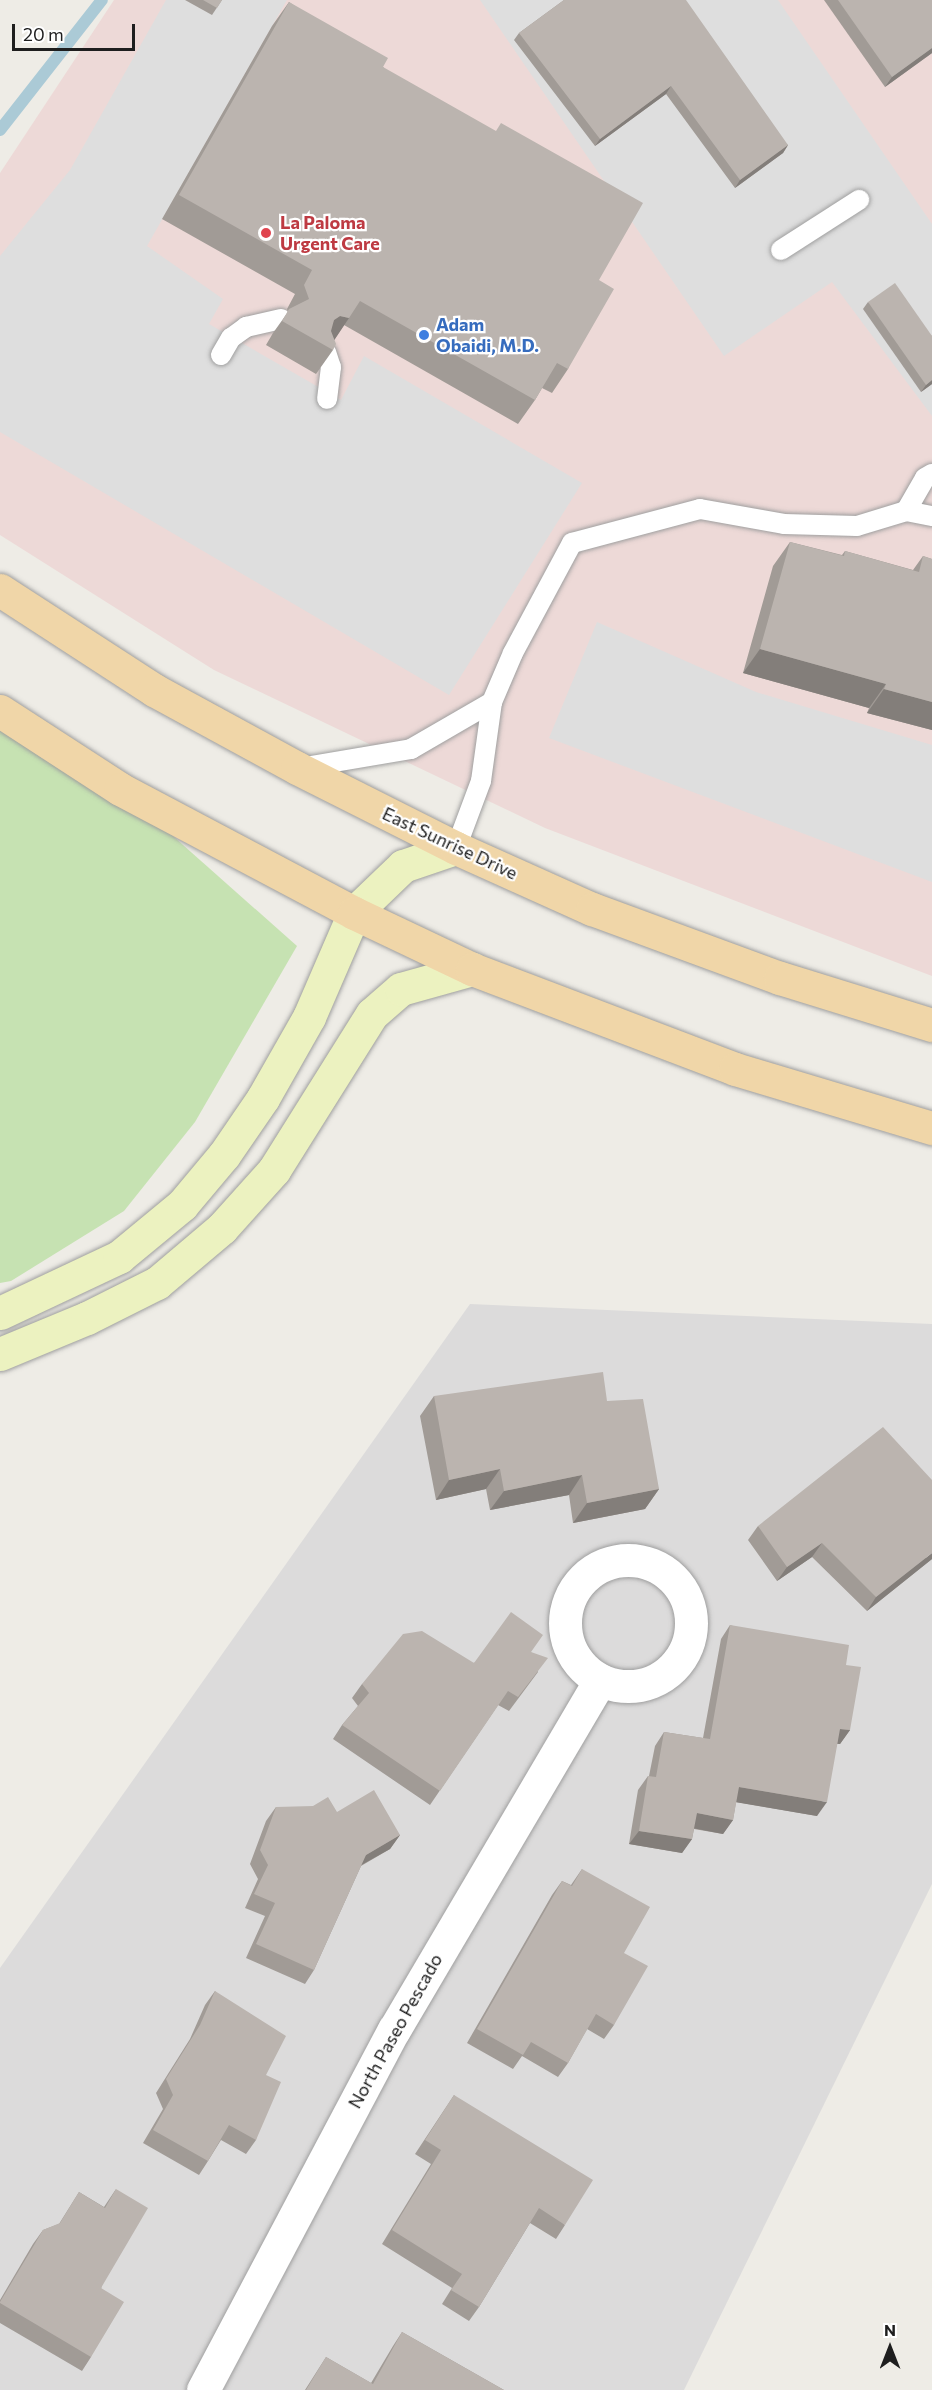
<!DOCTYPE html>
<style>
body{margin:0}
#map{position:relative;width:932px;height:2390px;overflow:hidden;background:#eeece6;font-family:Commissioner,sans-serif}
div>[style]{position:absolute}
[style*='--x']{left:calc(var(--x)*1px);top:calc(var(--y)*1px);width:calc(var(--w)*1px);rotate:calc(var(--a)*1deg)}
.residential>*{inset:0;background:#dcdbdb}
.commercial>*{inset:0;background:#edd9d7}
.grass>*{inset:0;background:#c6e2b2}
.parking>*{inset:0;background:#dedede}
.stream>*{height:12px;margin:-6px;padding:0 6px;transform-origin:6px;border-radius:6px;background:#abcad6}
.roads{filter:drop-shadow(0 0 2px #9f9f9f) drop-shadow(0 0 2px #9f9f9f)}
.lane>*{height:20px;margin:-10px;padding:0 10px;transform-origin:10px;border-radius:10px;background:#fff}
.street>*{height:33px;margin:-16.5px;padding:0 16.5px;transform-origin:16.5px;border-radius:16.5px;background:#fff}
.street>.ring{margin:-16.5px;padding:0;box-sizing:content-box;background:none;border:33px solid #fff;border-radius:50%}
.secondary>*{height:33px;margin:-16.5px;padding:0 16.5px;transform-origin:16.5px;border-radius:16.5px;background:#ecf2c0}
.primary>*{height:33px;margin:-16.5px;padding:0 16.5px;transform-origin:16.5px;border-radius:16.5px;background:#f0d6a8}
.wall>*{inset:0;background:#a19b96}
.shaded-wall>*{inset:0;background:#837e7a}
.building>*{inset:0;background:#bbb4af}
.dots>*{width:16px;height:16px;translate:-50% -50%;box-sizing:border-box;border:3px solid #fff;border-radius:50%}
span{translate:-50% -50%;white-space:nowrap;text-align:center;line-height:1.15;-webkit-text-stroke:4.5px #fff;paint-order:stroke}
.health-label{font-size:18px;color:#be3a42;font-weight:700}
.left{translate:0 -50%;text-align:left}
.shop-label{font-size:18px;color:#366cbe;font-weight:700}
.street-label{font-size:18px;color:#1e1e1e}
.north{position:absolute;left:860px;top:2318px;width:60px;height:60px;-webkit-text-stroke:4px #fff;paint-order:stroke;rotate:0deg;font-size:16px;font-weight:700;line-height:24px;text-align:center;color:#1e1e1e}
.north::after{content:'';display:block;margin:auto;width:21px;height:27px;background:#1e1e1e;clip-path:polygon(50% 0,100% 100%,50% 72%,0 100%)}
.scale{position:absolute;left:12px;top:24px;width:123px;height:27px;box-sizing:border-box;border:3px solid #1e1e1e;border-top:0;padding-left:8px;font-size:18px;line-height:21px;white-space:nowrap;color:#1e1e1e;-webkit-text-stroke:4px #fff;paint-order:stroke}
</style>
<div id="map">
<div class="residential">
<div style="clip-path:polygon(470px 1304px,932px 1324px,932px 1884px,684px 2390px,0 2390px,0 1968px)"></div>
</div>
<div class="commercial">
<div style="clip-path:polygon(114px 0,932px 0,932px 976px,545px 828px,214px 670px,0 535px,0 173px)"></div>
</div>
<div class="grass">
<div style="clip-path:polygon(0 711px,120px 789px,297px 946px,195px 1122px,124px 1211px,11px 1281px,0 1283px)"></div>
</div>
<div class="parking">
<div style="clip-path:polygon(166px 0,287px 0,147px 246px,223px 299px,209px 324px,341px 400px,364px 356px,582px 483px,449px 695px,0 432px,0 256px,70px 170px)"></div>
<div style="clip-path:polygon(480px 0,778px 0,932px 224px,932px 416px,832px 282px,724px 356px)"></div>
<div style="clip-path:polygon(597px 622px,756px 692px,932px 745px,932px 882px,549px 738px)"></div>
</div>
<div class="stream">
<div style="--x:0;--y:130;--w:165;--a:-51.9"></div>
</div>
<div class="roads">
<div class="lane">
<div style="--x:781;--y:250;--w:93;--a:-32.7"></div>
<div style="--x:326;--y:352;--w:16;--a:72"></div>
<div style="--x:331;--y:367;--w:32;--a:97"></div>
<div style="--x:221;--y:355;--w:20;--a:-60"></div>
<div style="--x:231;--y:338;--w:19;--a:-36"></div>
<div style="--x:246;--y:327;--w:36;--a:-13"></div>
<div style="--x:906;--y:511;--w:38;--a:-60"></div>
<div style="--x:925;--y:478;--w:8;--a:-30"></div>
<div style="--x:299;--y:768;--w:114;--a:-9.6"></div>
<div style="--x:411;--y:749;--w:94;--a:-30.1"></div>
<div style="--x:456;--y:848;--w:72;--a:-69.5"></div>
<div style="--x:481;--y:781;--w:80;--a:-82.1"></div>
<div style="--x:492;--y:702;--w:53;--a:-66.8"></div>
<div style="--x:513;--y:653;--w:125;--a:-61.8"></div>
<div style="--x:572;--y:543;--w:132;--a:-14.9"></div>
<div style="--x:700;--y:509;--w:85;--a:10.1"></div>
<div style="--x:784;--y:524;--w:73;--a:1.6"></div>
<div style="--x:857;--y:526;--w:51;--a:-17"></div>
<div style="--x:906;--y:511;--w:26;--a:11"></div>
</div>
<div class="street">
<div class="ring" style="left:565px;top:1560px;width:93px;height:93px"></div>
<div style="--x:203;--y:2390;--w:408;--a:-62.1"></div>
<div style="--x:394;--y:2030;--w:406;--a:-59.5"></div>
</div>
<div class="secondary">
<div style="--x:0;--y:1313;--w:132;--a:-25.2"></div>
<div style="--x:119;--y:1257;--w:82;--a:-39.5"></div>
<div style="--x:182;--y:1205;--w:65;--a:-50"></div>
<div style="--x:224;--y:1155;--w:69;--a:-55.6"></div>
<div style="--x:263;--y:1098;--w:93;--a:-60.4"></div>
<div style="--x:309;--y:1017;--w:113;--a:-66.6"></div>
<div style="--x:354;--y:913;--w:68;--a:-43.8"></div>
<div style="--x:403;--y:866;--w:56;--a:-18.8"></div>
<div style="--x:0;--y:1354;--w:94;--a:-22.5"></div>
<div style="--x:87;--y:1318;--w:78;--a:-26.6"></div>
<div style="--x:157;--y:1283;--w:85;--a:-40.2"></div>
<div style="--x:222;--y:1228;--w:78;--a:-48.1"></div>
<div style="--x:274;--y:1170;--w:184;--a:-57.9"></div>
<div style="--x:372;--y:1014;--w:38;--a:-41"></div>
<div style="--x:401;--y:989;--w:74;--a:-15.7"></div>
</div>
<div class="primary">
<div style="--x:0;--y:590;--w:184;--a:33"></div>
<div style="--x:154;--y:690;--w:163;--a:28.6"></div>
<div style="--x:297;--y:768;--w:178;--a:26.7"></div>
<div style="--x:456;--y:848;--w:149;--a:24.2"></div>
<div style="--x:592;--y:909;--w:200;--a:20.2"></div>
<div style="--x:780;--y:978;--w:159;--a:17.2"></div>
<div style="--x:0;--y:711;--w:143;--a:33"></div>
<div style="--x:120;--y:789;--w:265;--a:27.9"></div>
<div style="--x:354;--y:913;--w:131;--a:25.4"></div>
<div style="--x:472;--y:969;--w:281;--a:20.8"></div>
<div style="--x:735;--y:1069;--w:206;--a:16.7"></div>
</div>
</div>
<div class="wall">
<div style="clip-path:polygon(185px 0,222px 0,212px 15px)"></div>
<div style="clip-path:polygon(564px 0,788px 145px,783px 153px,735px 188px,666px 94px,595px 146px,514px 40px,519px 33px)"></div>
<div style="clip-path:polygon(824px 0,932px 0,932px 53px,885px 87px)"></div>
<div style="clip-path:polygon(289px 2px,383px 67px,599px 280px,568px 369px,552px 393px,542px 388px,535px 400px,518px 424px,344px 325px,334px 340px,333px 350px,316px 374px,266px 345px,273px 333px,288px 312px,287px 309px,295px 294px,162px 219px,272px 26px)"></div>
<div style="clip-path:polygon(868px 302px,932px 336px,932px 384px,921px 392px,863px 309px)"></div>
<div style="clip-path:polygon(790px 542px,842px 555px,845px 551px,913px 570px,923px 556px,932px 559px,932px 730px,867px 713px,869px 708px,743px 673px,773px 566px)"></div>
<div style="clip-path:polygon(434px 1396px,607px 1401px,659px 1489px,645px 1509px,573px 1523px,569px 1495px,490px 1510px,486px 1489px,436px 1500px,420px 1416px)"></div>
<div style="clip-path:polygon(758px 1526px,932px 1559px,867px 1611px,812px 1557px,777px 1581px,748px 1540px)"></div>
<div style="clip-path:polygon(730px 1625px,846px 1665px,850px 1730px,840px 1744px,837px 1744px,817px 1816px,736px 1802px,733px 1820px,723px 1834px,694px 1829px,692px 1839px,682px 1853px,629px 1844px,638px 1790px,648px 1776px,649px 1776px,655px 1746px,664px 1732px,703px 1738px,721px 1639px)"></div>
<div style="clip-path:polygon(531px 1652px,538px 1672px,509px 1711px,498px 1705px,430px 1805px,333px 1739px,342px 1725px,358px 1706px,352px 1698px,362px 1684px)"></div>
<div style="clip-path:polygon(276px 1807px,337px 1812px,400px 1835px,390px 1849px,361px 1866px,314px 1970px,305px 1984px,246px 1958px,265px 1916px,245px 1908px,258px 1879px,250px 1864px,266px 1821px)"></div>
<div style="clip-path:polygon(582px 1869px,624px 1953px,614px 2025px,604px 2039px,587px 2029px,568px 2063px,558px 2077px,522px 2056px,513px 2069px,467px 2043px,552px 1895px,562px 1881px,571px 1885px)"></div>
<div style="clip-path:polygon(215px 1991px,266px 2075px,256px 2140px,246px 2154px,221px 2140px,208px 2161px,199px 2175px,143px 2143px,163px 2109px,156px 2093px,190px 2039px,205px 2005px)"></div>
<div style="clip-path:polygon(454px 2095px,565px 2225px,556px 2239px,530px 2223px,479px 2307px,469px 2321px,442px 2304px,452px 2288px,382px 2244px,431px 2164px,415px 2154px)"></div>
<div style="clip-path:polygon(116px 2189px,91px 2357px,82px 2371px,0 2323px,0 2300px,33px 2244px,43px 2230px,59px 2224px,79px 2192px,104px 2207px)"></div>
<div style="clip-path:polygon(402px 2332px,504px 2390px,305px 2390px,326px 2357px,371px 2383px,393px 2346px)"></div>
</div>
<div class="shaded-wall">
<div style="clip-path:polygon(932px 48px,932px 53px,885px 87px,892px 77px)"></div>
<div style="clip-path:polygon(671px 86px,666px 94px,595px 146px,600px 139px)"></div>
<div style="clip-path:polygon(788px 145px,783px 153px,735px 188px,740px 180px)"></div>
<div style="clip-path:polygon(340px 316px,349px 318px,333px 342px,323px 340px,334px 320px)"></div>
<div style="clip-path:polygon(932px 380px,932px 384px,921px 392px,926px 385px)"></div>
<div style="clip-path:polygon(760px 649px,886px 684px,869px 708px,743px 673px)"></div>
<div style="clip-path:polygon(884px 689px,932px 702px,932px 730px,867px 713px)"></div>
<div style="clip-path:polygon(500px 1469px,486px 1489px,436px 1500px,449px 1480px)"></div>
<div style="clip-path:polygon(582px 1475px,569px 1495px,490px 1510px,504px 1491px)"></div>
<div style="clip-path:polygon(659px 1489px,645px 1509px,573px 1523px,587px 1503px)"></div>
<div style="clip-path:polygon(822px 1543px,812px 1557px,777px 1581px,787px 1567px)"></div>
<div style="clip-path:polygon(932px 1553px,932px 1559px,867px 1611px,876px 1597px)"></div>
<div style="clip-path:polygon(840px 1729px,850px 1730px,840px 1744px,830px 1743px)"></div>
<div style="clip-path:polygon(739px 1787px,827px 1802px,817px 1816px,729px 1801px)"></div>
<div style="clip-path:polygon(697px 1813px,733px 1820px,723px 1834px,687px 1827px)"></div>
<div style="clip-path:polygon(639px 1831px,692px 1839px,682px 1853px,629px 1844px)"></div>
<div style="clip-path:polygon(400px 1835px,390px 1849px,356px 1868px,366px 1855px)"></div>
</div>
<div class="building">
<div style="clip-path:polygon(203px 0,222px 0,217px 8px)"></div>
<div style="clip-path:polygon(564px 0,686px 0,788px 145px,740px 180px,671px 86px,600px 139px,519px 33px)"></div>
<div style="clip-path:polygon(838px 0,932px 0,932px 48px,892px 77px)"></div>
<div style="clip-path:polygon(289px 2px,388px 58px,383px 67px,496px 131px,501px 123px,643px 203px,599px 280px,614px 289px,568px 369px,557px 363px,535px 400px,360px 301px,349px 318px,340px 316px,334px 320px,331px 331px,336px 344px,333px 350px,282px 321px,289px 309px,309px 299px,304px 285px,312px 270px,179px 195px)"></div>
<div style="clip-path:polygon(895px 283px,932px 336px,932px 380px,926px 385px,868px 302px)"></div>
<div style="clip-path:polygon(790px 542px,844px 556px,845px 551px,919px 572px,923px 556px,932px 559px,932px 702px,884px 689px,886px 684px,760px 649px)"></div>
<div style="clip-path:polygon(603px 1372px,607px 1401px,643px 1399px,659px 1489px,587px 1503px,582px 1475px,504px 1491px,500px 1469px,449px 1480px,434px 1396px)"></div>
<div style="clip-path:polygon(883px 1427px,932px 1480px,932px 1553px,876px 1597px,822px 1543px,787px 1567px,758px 1526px)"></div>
<div style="clip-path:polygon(511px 1612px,543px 1635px,531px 1652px,548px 1658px,518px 1697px,508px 1691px,440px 1791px,342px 1725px,369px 1693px,362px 1684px,403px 1634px,422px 1631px,474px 1663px)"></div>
<div style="clip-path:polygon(730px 1625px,849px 1645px,846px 1665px,861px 1667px,850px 1730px,840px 1729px,827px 1802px,739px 1787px,733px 1820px,697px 1813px,692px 1839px,639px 1831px,648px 1776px,656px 1777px,664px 1732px,710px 1739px)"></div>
<div style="clip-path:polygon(374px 1790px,400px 1835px,366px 1855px,314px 1970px,256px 1944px,275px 1903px,254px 1894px,268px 1865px,260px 1850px,276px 1807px,313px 1806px,328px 1797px,337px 1812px)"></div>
<div style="clip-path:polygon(582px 1869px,650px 1907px,624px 1953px,648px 1966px,614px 2025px,596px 2014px,568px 2063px,531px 2042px,523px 2055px,477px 2029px,562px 1881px,572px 1886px)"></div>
<div style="clip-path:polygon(215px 1991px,286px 2036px,266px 2075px,281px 2082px,256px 2140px,229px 2125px,208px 2161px,153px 2130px,173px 2095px,166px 2079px,200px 2025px)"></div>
<div style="clip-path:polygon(454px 2095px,593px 2180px,565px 2225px,539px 2208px,479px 2307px,451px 2290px,462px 2274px,392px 2230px,441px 2150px,425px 2140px)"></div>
<div style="clip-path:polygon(116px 2189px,148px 2208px,101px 2288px,124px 2302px,91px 2357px,0 2303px,0 2302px,43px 2230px,60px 2223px,79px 2192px,105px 2208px)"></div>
<div style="clip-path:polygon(402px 2332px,504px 2390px,306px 2390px,326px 2357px,373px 2384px)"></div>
</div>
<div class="dots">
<div style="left:266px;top:233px;background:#e0444e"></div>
<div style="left:424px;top:335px;background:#3f7fe0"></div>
</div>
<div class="health-label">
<span class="left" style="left:280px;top:233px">La Paloma<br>Urgent Care</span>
</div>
<div class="shop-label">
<span class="left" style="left:436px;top:335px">Adam<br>Obaidi, M.D.</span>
</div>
<div class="street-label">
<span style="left:450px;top:843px;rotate:25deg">East Sunrise Drive</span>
<span style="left:395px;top:2031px;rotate:-61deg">North Paseo Pescado</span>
</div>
<div class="north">N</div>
<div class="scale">20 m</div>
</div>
